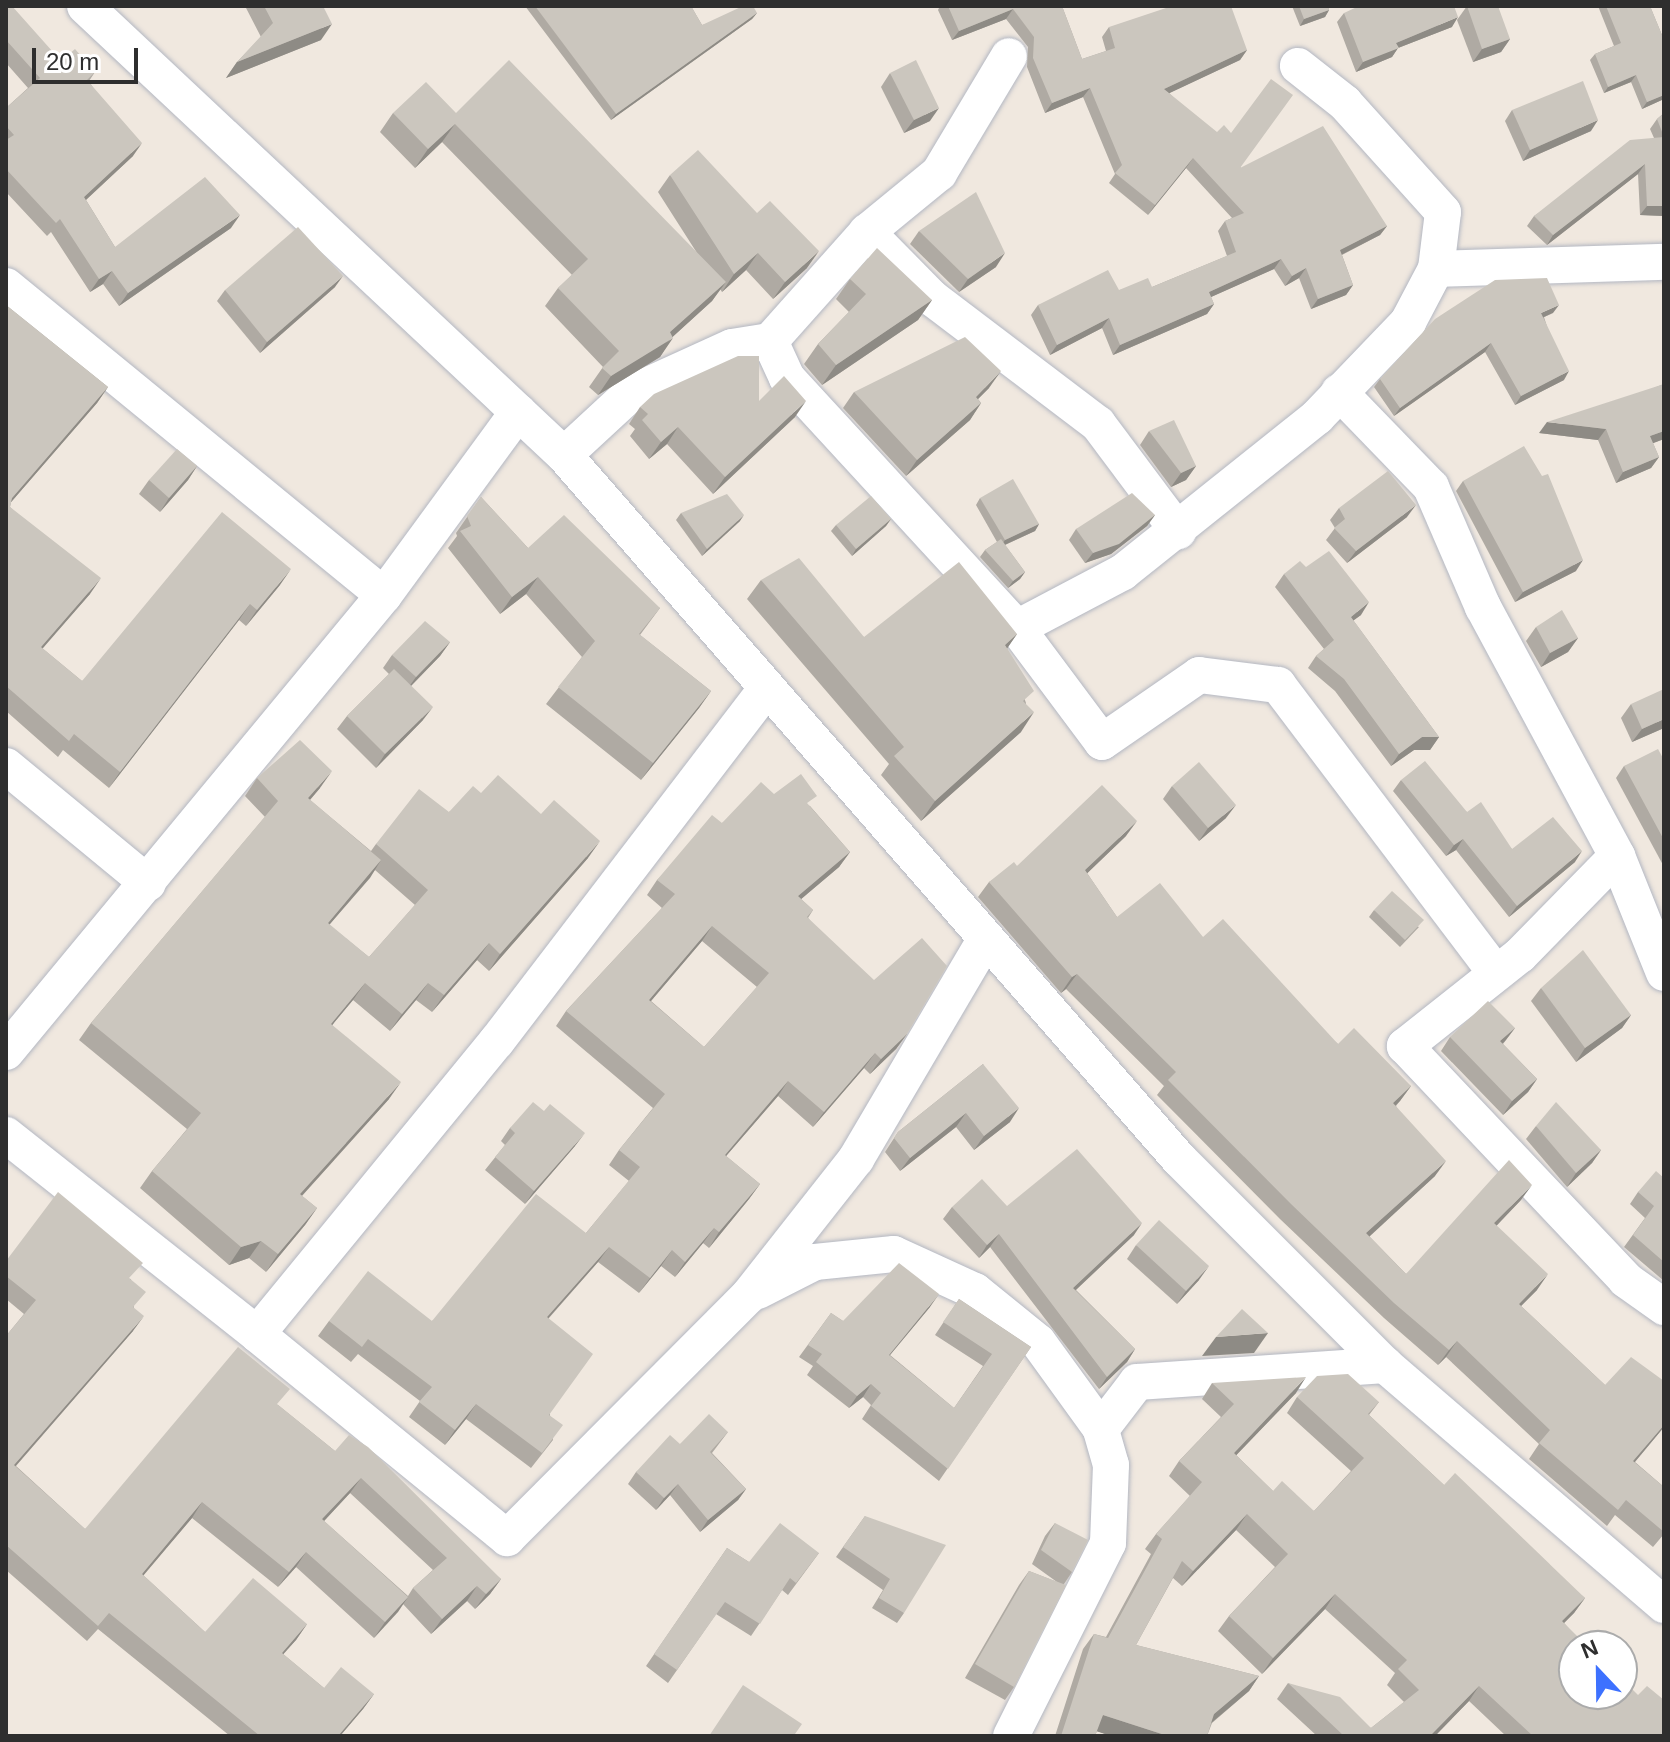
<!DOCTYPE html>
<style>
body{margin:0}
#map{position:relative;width:1670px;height:1742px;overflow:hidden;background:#f0e8df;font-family:Helvetica,sans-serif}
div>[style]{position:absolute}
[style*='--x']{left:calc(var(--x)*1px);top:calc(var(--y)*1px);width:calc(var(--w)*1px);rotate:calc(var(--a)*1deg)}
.roads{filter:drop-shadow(0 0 2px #b3b7c2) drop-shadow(0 0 2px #b3b7c2)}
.minor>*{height:36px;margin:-18px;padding:0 18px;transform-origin:18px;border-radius:18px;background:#fff}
.wall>*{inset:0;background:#afaaa3}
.shaded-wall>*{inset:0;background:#8e8b85}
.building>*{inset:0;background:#cbc6be}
span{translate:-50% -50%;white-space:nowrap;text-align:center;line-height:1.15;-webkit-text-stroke:7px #fff;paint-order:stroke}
.frame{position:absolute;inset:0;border:8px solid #2e2e2e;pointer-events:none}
.north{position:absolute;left:1558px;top:1630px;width:80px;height:80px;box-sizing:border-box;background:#fff;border:2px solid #ababab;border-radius:50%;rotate:338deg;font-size:22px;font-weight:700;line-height:32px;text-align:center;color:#2e2e2e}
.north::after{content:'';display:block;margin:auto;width:28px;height:36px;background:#3d71ff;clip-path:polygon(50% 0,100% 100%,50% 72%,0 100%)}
.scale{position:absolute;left:32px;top:48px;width:106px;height:36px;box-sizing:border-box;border:4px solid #2e2e2e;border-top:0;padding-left:10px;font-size:24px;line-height:28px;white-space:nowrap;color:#2e2e2e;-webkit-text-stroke:6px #fff;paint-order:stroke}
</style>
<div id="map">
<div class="roads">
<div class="minor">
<div style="--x:85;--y:6;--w:657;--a:43.15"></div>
<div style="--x:564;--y:455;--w:935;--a:48.86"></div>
<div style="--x:1179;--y:1159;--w:291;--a:45"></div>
<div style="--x:1385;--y:1365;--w:368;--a:40.7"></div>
<div style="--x:867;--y:232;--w:93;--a:45.4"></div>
<div style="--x:932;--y:298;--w:208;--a:37.2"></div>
<div style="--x:1098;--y:424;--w:134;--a:53.2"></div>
<div style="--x:1436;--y:269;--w:228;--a:-1.8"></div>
<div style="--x:6;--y:286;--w:488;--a:39.3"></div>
<div style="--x:770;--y:341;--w:41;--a:65.3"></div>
<div style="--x:787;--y:378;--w:340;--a:47.4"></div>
<div style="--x:1017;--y:628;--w:142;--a:53.3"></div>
<div style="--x:1102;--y:742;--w:118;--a:-34.6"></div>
<div style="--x:1199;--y:675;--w:80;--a:7.2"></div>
<div style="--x:1278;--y:685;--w:360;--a:52.9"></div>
<div style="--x:1339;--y:392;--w:132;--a:45.9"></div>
<div style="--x:1431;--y:487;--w:131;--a:66.6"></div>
<div style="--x:1483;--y:607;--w:283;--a:61.7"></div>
<div style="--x:1617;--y:856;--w:126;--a:68.1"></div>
<div style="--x:564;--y:455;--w:91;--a:-42.8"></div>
<div style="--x:631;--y:393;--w:111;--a:-24.5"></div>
<div style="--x:732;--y:347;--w:38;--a:-9"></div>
<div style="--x:770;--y:341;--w:146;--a:-48.3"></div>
<div style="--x:867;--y:232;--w:93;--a:-39.3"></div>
<div style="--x:939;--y:173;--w:136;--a:-59.1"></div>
<div style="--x:1017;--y:628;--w:120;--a:-27.8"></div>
<div style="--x:1123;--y:572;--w:248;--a:-38.6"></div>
<div style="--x:1317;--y:417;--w:132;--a:-46.2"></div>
<div style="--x:1408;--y:322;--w:60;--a:-62.2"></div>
<div style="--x:1436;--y:269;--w:57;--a:-83"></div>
<div style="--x:1443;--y:212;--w:147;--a:-132"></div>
<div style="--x:1345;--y:103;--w:60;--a:-141.8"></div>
<div style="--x:6;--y:766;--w:184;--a:39.5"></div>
<div style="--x:1617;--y:856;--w:139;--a:134.4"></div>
<div style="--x:1520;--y:955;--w:147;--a:141.6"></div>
<div style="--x:1405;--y:1046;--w:322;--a:46.6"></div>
<div style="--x:1626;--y:1280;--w:47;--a:35.4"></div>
<div style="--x:6;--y:1052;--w:593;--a:-50.4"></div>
<div style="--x:384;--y:595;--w:227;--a:-53.8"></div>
<div style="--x:6;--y:1135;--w:320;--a:38.4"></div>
<div style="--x:257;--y:1334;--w:379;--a:-50.7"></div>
<div style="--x:497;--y:1041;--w:444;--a:-52.6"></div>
<div style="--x:758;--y:1291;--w:64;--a:-27"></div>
<div style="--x:815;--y:1262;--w:79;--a:-5.8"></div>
<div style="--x:894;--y:1254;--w:89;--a:24.6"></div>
<div style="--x:975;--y:1291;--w:81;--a:39"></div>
<div style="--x:1038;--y:1342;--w:107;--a:54.1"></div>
<div style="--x:257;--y:1334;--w:323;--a:39.2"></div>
<div style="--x:507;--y:1538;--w:343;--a:-45.1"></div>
<div style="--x:749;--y:1295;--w:173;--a:-51.8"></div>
<div style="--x:856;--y:1159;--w:256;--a:-59.5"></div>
<div style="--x:1011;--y:1736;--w:216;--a:-63.3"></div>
<div style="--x:1108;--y:1543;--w:78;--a:-87.8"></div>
<div style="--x:1111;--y:1465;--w:37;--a:-106"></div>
<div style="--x:1101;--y:1429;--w:59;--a:-52.5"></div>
<div style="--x:1137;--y:1382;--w:249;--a:-3.9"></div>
</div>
</div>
<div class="wall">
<div style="clip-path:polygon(6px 6px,61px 61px,95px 72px,89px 81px,133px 156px,86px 200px,115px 247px,231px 228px,119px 306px,103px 284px,90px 292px,51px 232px,47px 236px,6px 192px,6px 108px,28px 88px,6px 63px)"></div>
<div style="clip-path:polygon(245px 6px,323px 6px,321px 40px,226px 78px,237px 62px,261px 37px)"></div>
<div style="clip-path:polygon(525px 6px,691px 6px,702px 25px,757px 13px,752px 19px,611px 120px)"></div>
<div style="clip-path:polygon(940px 6px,1062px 6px,1082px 59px,1106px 51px,1102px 37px,1109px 27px,1247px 50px,1240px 60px,1169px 93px,1241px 168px,1387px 226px,1380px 235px,1342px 255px,1353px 285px,1346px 295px,1311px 309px,1299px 278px,1285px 286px,1274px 269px,1211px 297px,1214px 304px,1207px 314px,1113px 355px,1102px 328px,1050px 355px,1031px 315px,1038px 305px,1119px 290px,1152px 287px,1227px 256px,1218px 231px,1225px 221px,1232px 218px,1186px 168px,1148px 215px,1109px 183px,1115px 174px,1083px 97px,1045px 113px,1027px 67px,1028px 47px,1006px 19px,952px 40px,938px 10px)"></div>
<div style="clip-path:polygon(1292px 6px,1328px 6px,1329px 10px,1325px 17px,1300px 26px)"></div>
<div style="clip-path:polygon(1467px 6px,1510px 39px,1501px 52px,1473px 62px,1457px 20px)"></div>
<div style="clip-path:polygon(1598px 6px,1650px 6px,1664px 40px,1664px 99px,1642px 109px,1631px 82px,1604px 93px,1590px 60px,1595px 54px,1614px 46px)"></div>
<div style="clip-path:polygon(1344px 13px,1452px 27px,1398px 48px,1392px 57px,1356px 72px,1337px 22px)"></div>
<div style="clip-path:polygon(890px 73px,930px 121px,904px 133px,881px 87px)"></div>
<div style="clip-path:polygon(1512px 110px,1591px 131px,1523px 161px,1505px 121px)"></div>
<div style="clip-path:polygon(393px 113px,456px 113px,697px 253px,658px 192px,670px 175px,807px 268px,773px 299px,746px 270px,722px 292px,720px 289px,712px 301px,672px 337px,660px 357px,598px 395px,589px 387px,603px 367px,545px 306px,558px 288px,572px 275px,442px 142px,415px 168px,380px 132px)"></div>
<div style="clip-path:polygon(1664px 113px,1664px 216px,1640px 215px,1638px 174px,1547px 245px,1527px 226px,1534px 216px,1654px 138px,1650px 129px,1657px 119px)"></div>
<div style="clip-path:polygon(919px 231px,996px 267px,959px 292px,910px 244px)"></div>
<div style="clip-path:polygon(850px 279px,932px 300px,918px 320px,822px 385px,804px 364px,818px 344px,849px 312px,836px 299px)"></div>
<div style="clip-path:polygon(335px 287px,260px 353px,217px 301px,225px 290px)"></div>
<div style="clip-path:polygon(6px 305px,108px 387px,97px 403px,11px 502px,10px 507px,90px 594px,42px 648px,82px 681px,280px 585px,246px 626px,239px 620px,109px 788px,63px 750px,58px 757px,6px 711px)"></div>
<div style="clip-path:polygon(1553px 313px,1544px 317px,1564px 380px,1515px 405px,1485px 352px,1394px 416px,1374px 387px,1380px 379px)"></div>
<div style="clip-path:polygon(1664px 384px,1664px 439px,1653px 443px,1659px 457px,1651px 468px,1616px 483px,1598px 440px,1539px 433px)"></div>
<div style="clip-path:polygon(989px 388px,978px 399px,981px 403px,970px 420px,906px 476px,843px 408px,854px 392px)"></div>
<div style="clip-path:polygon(759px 401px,795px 417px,713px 494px,667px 444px,649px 459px,630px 436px,635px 429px,629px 424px,640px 407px)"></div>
<div style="clip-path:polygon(1149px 431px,1196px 466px,1186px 480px,1171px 487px,1140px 445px)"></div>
<div style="clip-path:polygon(197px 466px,188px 480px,160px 512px,139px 494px,149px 480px)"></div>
<div style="clip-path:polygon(1542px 476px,1576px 571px,1515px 602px,1456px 491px,1463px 481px)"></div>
<div style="clip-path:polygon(481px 497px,528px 548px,660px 608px,640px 635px,711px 691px,699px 708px,641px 780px,546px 704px,582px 657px,526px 594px,500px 614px,448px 548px,457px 536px,456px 533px)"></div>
<div style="clip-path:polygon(980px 498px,1039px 524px,1035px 531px,1005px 545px,1025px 572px,1020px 579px,1008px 588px,980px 557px,985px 550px,997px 542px,976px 505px)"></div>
<div style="clip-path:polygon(1339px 508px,1407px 517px,1347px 563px,1326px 540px,1335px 528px,1330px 520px)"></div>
<div style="clip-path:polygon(681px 513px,740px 521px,702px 556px,676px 520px)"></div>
<div style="clip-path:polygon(1155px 515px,1147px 526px,1111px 554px,1085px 563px,1069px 540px,1076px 529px)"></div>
<div style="clip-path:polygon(891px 519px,886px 526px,852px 556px,831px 531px,836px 525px)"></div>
<div style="clip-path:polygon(1306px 567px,1361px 615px,1353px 620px,1439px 737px,1430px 750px,1414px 750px,1391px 766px,1335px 691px,1308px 668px,1316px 656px,1324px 649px,1275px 587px,1284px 574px)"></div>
<div style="clip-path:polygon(761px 580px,864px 637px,1017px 634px,1007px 648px,1026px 703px,1021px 732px,921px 821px,881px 775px,889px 764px,747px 599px)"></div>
<div style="clip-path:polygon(1536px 627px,1578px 638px,1568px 652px,1541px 667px,1526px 641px)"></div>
<div style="clip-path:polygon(450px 642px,440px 656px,411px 686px,423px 720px,376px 768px,337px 729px,347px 716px,389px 674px,383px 668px,392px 655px)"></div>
<div style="clip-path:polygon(1631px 704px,1664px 728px,1632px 742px,1621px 718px)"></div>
<div style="clip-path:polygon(1664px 760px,1664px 865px,1663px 865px,1616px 778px,1624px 766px)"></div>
<div style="clip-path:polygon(evenodd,257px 778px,320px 788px,310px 800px,371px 851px,376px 844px,449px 812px,481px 793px,588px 858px,489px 971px,477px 960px,432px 1012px,416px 1000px,390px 1031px,353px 1000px,332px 1025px,389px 1099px,302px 1196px,317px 1208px,305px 1225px,266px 1272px,249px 1258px,229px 1265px,140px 1188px,152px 1171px,187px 1129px,79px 1040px,91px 1023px,265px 817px,245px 796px,257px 778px,375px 870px,415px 905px,369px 957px,329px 925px,375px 870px)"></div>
<div style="clip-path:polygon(1401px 780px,1467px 812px,1512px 849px,1575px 862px,1509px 917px,1456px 850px,1446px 856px,1393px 791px)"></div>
<div style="clip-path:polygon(1172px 786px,1226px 818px,1199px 841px,1163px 799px)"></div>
<div style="clip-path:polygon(evenodd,774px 794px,810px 806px,850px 852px,839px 867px,801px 899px,813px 910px,808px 918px,907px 1034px,896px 1049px,870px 1074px,864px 1068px,813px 1127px,778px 1096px,726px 1156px,760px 1184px,749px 1199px,709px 1248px,703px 1243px,675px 1277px,661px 1266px,639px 1293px,598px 1262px,549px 1318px,550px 1415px,553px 1440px,531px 1468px,466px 1419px,445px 1445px,409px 1417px,420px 1401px,358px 1354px,351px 1362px,318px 1336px,329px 1321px,432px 1321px,586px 1233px,629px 1181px,609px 1165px,619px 1150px,653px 1108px,556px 1026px,566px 1011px,662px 908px,647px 895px,657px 880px,722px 823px,774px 794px,702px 941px,757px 987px,704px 1047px,651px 1001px,702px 941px)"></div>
<div style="clip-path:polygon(1126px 836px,1087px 873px,1117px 917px,1203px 937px,1338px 1044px,1411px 1086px,1396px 1106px,1435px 1176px,1369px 1236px,1406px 1274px,1521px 1200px,1496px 1225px,1537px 1290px,1521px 1306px,1605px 1385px,1664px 1381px,1664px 1427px,1635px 1462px,1664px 1487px,1664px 1534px,1653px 1547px,1615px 1515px,1607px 1526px,1529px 1459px,1539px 1444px,1446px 1357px,1438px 1365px,1384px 1318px,1280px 1219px,1157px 1095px,1164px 1086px,1066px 989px,1061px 993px,978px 897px,989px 882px,1017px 866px)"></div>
<div style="clip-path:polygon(1374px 910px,1419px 927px,1400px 947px,1369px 917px)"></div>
<div style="clip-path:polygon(1541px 988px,1631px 1015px,1622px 1028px,1576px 1062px,1531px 1001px)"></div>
<div style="clip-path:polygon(1515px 1028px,1503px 1044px,1537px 1079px,1528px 1092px,1503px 1115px,1441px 1051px,1450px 1037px)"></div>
<div style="clip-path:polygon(983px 1064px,1010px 1122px,974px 1150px,956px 1127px,900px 1171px,885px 1152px,898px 1132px)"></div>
<div style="clip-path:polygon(544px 1111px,575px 1146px,525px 1204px,485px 1170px,505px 1145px,501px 1141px,510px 1128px)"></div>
<div style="clip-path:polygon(1536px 1126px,1601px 1150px,1592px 1163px,1567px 1187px,1526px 1139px)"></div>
<div style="clip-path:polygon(1664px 1178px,1664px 1281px,1624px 1247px,1645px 1218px,1630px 1204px,1638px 1192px)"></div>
<div style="clip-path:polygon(1007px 1206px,1134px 1235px,1076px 1290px,1135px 1349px,1127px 1362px,1099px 1389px,990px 1247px,979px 1258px,943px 1219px,952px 1207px)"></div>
<div style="clip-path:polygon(1136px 1245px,1199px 1280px,1177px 1304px,1127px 1259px)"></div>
<div style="clip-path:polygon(evenodd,6px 1261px,131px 1279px,134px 1309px,133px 1331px,16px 1466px,85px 1529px,278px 1405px,335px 1451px,501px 1579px,490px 1594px,475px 1609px,467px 1601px,431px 1634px,403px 1604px,374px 1638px,296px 1567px,278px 1587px,192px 1518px,143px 1575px,205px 1632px,307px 1624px,296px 1640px,283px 1654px,324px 1688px,374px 1694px,363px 1709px,340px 1736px,230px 1736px,98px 1629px,87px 1641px,6px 1570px,6px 1336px,24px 1314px,6px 1299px,6px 1261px,350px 1493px,433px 1570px,413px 1588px,408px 1596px,324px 1521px,350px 1493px)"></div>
<div style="clip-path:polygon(959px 1299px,1031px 1347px,939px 1481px,862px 1419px,871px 1405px,863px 1397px,849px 1408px,807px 1375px,813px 1366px,799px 1357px,831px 1313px,843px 1321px,930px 1307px,890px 1355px,954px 1408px,983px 1366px,935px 1335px)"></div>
<div style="clip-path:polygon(1212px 1383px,1296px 1393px,1236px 1455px,1273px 1491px,1314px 1511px,1351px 1471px,1287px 1413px,1297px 1397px,1379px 1402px,1369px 1415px,1444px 1485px,1585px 1598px,1574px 1613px,1564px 1623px,1664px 1736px,1506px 1736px,1469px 1701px,1435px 1736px,1317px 1736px,1277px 1699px,1288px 1683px,1371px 1728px,1404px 1702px,1387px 1685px,1395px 1673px,1325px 1609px,1262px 1674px,1218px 1631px,1229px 1616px,1275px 1567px,1236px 1530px,1182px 1586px,1173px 1578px,1136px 1645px,1259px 1676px,1249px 1691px,1212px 1723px,1207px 1736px,1111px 1736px,1097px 1731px,1095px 1736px,1055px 1736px,1083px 1649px,1094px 1634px,1106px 1637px,1151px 1554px,1145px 1549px,1156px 1534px,1190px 1496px,1169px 1476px,1179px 1461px,1221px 1417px,1202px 1399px)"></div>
<div style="clip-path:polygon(728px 1432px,712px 1453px,746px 1489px,738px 1500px,700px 1532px,670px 1495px,656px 1510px,628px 1484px,636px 1472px,680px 1444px)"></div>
<div style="clip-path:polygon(865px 1516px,904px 1613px,897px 1623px,872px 1608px,883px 1590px,836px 1557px)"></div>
<div style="clip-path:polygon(1055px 1523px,1072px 1572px,1064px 1584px,1014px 1687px,1005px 1700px,965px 1678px,1019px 1585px,1029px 1571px,1057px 1582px,1032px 1564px,1045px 1536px)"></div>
<div style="clip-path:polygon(727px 1548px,749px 1562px,819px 1553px,788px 1595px,782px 1590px,751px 1636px,716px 1614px,668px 1683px,646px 1666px)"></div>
</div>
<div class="shaded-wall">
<div style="clip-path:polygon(1013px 9px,1006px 19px,952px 40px,959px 31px)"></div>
<div style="clip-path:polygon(1329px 10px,1325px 17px,1300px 26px,1304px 19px)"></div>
<div style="clip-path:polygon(757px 13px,752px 19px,611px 120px,616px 114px)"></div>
<div style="clip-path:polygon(1458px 17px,1452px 27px,1398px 48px,1392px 57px,1356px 72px,1363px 62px,1396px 43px)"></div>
<div style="clip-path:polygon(332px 24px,321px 40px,226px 78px,237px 62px)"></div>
<div style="clip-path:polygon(1510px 39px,1501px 52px,1473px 62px,1482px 49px)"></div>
<div style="clip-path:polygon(1247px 50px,1240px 60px,1157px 99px,1164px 89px)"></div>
<div style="clip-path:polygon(1636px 75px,1631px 82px,1604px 93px,1608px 87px)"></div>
<div style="clip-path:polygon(1090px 88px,1083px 97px,1045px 113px,1052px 103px)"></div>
<div style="clip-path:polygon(1664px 95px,1664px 99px,1642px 109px,1647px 102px)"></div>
<div style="clip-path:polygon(939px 108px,930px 121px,904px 133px,914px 120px)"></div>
<div style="clip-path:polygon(1598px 120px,1591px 131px,1523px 161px,1530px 150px)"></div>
<div style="clip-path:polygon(455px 124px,442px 142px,415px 168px,428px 149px)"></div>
<div style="clip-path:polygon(142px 143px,133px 156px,75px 210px,84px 197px)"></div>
<div style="clip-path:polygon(1193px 158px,1186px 168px,1148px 215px,1155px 205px)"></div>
<div style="clip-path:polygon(1645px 164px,1638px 174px,1547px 245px,1553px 235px)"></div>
<div style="clip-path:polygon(1647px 206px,1664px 206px,1664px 216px,1640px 215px)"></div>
<div style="clip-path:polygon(240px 215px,231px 228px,119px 306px,128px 293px)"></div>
<div style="clip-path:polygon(1387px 226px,1380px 235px,1333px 259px,1340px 250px)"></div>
<div style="clip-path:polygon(819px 251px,807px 268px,773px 299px,785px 282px)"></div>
<div style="clip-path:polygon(758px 253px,746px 270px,722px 292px,734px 274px)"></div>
<div style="clip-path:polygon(1005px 253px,996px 267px,959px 292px,968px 279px)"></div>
<div style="clip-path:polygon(1281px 259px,1274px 269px,1202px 301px,1209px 292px)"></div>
<div style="clip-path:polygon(1306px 268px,1299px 278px,1285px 286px,1292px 276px)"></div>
<div style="clip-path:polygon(112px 271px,103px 284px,90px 292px,99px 279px)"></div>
<div style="clip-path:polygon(343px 276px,335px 287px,260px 353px,267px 342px)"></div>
<div style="clip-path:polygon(726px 282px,712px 301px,666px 343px,673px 338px,660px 357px,598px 395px,611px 376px,670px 332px)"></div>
<div style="clip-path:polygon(1353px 285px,1346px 295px,1311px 309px,1318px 299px)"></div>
<div style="clip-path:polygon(932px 300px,918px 320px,822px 385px,836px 365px)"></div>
<div style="clip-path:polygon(1214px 304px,1207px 314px,1113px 355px,1120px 345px)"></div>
<div style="clip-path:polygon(1559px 305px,1553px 313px,1535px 321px,1541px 313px)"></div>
<div style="clip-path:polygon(1109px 318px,1102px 328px,1050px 355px,1057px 345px)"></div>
<div style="clip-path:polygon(1491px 343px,1485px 352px,1394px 416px,1400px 408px)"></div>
<div style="clip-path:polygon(1001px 371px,989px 388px,964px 413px,976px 397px)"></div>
<div style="clip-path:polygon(1569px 371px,1564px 380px,1515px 405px,1521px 396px)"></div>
<div style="clip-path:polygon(108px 387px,97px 403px,6px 508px,12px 498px)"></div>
<div style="clip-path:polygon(806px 401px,795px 417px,713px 494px,725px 477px)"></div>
<div style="clip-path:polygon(981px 403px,970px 420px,906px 476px,917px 460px)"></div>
<div style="clip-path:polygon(1547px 422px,1606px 429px,1598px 440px,1539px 433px)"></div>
<div style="clip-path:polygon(678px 427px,667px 444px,649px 459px,661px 442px)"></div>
<div style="clip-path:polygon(1664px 431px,1664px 439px,1643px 447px,1650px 436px)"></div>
<div style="clip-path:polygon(1659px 457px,1651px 468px,1616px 483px,1623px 472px)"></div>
<div style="clip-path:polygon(197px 466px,188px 480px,160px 512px,169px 498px)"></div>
<div style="clip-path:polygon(1196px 466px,1186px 480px,1171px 487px,1181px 473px)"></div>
<div style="clip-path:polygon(1416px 505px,1407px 517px,1347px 563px,1356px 551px)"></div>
<div style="clip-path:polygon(744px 515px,740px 521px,702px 556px,707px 549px)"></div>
<div style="clip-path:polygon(1155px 515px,1147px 526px,1111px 554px,1085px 563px,1093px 553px)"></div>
<div style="clip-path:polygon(891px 519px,886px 526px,852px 556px,856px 549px)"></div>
<div style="clip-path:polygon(1039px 524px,1035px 531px,1000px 547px,1005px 540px)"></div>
<div style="clip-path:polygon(1583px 560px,1576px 571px,1515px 602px,1523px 592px)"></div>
<div style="clip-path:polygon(291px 569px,280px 585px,246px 626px,257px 610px)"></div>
<div style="clip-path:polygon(1025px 572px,1020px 579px,1008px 588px,1013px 581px)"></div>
<div style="clip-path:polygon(538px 577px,526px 594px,500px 614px,512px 597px)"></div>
<div style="clip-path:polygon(101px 578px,90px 594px,30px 663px,41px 647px)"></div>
<div style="clip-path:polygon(1369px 602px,1361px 615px,1342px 629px,1351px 617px)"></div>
<div style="clip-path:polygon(250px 604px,239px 620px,109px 788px,120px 772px)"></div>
<div style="clip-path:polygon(1017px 634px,1004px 653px,1005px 645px)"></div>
<div style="clip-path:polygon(1578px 638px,1568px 652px,1541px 667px,1550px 653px)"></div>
<div style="clip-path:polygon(450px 642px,440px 656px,406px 691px,416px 677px)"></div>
<div style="clip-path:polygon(711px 691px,699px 708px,641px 780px,653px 763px)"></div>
<div style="clip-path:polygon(433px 707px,423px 720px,376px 768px,385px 754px)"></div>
<div style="clip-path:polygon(1034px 712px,1021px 732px,921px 821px,935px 801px)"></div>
<div style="clip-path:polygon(1664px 719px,1664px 728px,1632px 742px,1642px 729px)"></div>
<div style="clip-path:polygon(1422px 737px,1439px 737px,1430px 750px,1414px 750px,1391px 766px,1399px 754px)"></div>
<div style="clip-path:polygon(332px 771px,320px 788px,296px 816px,308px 798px)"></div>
<div style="clip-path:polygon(1236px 805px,1226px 818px,1199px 841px,1208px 828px)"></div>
<div style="clip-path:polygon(1137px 821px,1126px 836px,1074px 886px,1085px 870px)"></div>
<div style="clip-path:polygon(1463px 839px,1456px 850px,1446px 856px,1454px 845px)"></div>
<div style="clip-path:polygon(600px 841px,588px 858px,489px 971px,500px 954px)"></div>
<div style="clip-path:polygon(1582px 851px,1575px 862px,1509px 917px,1517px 906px)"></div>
<div style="clip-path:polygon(850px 852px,839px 867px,787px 911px,798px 896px)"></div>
<div style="clip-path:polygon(381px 860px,370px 878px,316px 940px,328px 923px)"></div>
<div style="clip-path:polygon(712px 926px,702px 941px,639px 1015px,649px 1000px)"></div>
<div style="clip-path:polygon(489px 943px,477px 960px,432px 1012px,444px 995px)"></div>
<div style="clip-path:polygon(1077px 974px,1066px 989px,1061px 993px,1072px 977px)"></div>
<div style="clip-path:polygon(365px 983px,353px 1000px,319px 1041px,331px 1024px)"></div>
<div style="clip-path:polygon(428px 983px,416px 1000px,390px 1031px,402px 1014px)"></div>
<div style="clip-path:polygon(1631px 1015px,1622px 1028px,1576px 1062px,1585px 1048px)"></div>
<div style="clip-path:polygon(1515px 1028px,1505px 1041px,1491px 1055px,1500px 1041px)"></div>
<div style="clip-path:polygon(907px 1034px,896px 1049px,870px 1074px,881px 1059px)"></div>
<div style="clip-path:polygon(875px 1053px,864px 1068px,813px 1127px,824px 1112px)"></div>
<div style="clip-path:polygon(1537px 1079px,1528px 1092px,1503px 1115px,1512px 1101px)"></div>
<div style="clip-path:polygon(788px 1081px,778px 1096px,714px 1170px,725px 1155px)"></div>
<div style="clip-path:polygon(401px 1082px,389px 1099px,288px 1211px,300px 1194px)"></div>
<div style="clip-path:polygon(1411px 1086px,1400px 1101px,1383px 1118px,1393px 1103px)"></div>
<div style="clip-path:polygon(1019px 1108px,1010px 1122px,974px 1150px,984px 1136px)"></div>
<div style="clip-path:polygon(966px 1113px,956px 1127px,900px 1171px,910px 1158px)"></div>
<div style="clip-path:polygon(585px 1133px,575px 1146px,525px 1204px,534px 1191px)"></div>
<div style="clip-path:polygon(1601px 1150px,1592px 1163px,1567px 1187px,1576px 1173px)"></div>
<div style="clip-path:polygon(1446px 1161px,1435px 1176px,1356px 1249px,1366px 1233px)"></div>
<div style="clip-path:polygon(760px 1184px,749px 1199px,709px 1248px,719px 1232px)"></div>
<div style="clip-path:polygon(1532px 1185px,1521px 1200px,1484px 1239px,1494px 1223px)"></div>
<div style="clip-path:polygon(317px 1208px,305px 1225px,266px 1272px,278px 1254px)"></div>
<div style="clip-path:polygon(1142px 1223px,1134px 1235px,1065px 1300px,1073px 1288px)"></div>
<div style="clip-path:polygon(714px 1228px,703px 1243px,675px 1277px,685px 1262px)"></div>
<div style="clip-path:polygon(999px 1234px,990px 1247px,979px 1258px,987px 1245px)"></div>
<div style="clip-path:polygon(261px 1241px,249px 1258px,229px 1265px,241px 1247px)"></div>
<div style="clip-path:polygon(609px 1247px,598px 1262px,536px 1332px,547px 1317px)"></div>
<div style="clip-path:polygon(672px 1250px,661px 1266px,639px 1293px,650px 1278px)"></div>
<div style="clip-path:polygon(1209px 1266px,1199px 1280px,1177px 1304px,1186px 1291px)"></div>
<div style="clip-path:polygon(1548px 1274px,1537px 1290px,1508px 1319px,1519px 1304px)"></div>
<div style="clip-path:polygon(939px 1294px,930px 1307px,880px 1367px,889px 1355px)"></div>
<div style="clip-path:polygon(144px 1316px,133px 1331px,6px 1477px,14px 1465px)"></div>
<div style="clip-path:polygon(1268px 1333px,1254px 1353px,1202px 1356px,1216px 1337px)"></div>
<div style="clip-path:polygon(1457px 1341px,1446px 1357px,1438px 1365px,1449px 1350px)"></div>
<div style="clip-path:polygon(1135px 1349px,1127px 1362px,1099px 1389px,1107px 1377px)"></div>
<div style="clip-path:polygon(1306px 1377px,1296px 1393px,1224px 1468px,1234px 1453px)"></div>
<div style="clip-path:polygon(871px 1384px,863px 1397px,849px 1408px,857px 1396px)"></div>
<div style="clip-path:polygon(476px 1404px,466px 1419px,445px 1445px,455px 1430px)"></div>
<div style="clip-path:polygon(1664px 1425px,1664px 1427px,1623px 1476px,1633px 1461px)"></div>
<div style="clip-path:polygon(361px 1478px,350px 1493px,311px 1535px,322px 1519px)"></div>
<div style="clip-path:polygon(678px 1484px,670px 1495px,656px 1510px,664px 1498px)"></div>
<div style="clip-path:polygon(746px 1489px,738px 1500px,700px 1532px,708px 1520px)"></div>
<div style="clip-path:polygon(202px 1502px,192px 1518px,132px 1589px,142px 1574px)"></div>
<div style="clip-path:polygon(1247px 1514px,1236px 1530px,1182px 1586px,1193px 1571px)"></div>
<div style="clip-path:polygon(306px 1552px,296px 1567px,278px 1587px,289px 1572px)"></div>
<div style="clip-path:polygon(501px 1579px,490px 1594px,475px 1609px,486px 1594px)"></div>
<div style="clip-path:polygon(477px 1586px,467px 1601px,431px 1634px,442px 1619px)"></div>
<div style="clip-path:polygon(1335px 1594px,1325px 1609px,1262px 1674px,1273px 1658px)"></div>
<div style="clip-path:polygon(408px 1597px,398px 1612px,374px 1638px,385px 1622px)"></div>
<div style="clip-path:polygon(1585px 1598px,1574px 1613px,1551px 1636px,1562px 1621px)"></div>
<div style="clip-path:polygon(307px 1624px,296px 1640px,271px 1668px,282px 1653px)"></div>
<div style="clip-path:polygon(1259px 1676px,1249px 1691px,1204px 1729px,1214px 1714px)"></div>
<div style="clip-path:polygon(1479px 1686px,1469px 1701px,1435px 1736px,1430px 1736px)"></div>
<div style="clip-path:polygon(374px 1694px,363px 1709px,340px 1736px,338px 1736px)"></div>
<div style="clip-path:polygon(1103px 1715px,1168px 1736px,1111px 1736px,1093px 1730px)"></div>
</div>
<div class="building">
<div style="clip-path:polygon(6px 6px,12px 6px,61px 61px,75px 49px,95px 72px,87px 80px,142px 143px,84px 197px,115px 247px,205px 177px,240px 215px,128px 293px,112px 271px,99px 279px,60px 219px,56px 223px,6px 169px,6px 140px,14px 135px,6px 126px,6px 108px,40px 78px,6px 40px)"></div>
<div style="clip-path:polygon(264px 6px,323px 6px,332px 24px,237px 62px,273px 23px)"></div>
<div style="clip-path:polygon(535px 6px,691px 6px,702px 25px,743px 6px,753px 6px,757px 13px,616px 114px)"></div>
<div style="clip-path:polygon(948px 6px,1062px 6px,1082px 59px,1115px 48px,1109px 27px,1172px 6px,1231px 6px,1247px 50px,1164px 89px,1217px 132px,1224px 125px,1231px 133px,1271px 79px,1293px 95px,1240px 168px,1323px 126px,1387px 226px,1340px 250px,1353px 285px,1318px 299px,1306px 268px,1292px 276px,1281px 259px,1209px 292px,1214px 304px,1120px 345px,1109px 318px,1057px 345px,1038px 305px,1108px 270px,1119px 290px,1148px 278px,1152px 287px,1236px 252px,1225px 221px,1244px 213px,1193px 158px,1155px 205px,1115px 173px,1122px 165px,1090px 88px,1052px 103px,1033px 58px,1034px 37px,1013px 9px,959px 31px)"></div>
<div style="clip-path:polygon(1299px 6px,1328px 6px,1329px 10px,1304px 19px)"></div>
<div style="clip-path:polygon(1359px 6px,1454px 6px,1458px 17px,1396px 43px,1399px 48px,1363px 62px,1344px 13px)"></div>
<div style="clip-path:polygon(1467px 6px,1498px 6px,1510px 39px,1482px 49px)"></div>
<div style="clip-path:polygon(1606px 6px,1650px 6px,1664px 40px,1664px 95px,1647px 102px,1636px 75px,1608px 87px,1595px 54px,1621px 43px)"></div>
<div style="clip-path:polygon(509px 60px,726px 282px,670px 332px,673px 338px,611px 376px,602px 368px,619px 351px,558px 288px,588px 259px,455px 124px,428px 149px,393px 113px,426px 82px,456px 113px)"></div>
<div style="clip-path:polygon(916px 60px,939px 108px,914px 120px,890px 73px)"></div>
<div style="clip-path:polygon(1583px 81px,1598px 120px,1530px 150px,1512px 110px)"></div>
<div style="clip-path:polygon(1664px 113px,1664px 137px,1657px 119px)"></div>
<div style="clip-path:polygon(1664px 137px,1664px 206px,1647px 206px,1645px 164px,1553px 235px,1534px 216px,1630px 140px)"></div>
<div style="clip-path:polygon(698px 150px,757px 213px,770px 201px,819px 251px,785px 282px,758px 253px,734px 274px,670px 175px)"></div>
<div style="clip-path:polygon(976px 192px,1005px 253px,968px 279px,919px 231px)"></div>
<div style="clip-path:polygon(298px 227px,343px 276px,267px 342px,225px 290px)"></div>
<div style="clip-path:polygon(877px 248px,932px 300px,836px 365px,818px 344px,866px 294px,850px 279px)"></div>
<div style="clip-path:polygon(1547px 278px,1559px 305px,1541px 313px,1569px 371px,1521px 396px,1491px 343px,1400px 408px,1380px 379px,1435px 319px,1495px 280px)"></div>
<div style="clip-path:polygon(6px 305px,108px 387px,12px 498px,10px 507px,101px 578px,41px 647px,82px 681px,222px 512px,291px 569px,257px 610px,250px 604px,120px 772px,74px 734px,69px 741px,6px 686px)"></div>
<div style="clip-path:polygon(965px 337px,1001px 371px,976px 397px,981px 403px,917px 460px,854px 392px)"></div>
<div style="clip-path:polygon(738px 356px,759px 356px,759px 401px,784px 376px,806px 401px,725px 477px,678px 427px,661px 442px,642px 420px,648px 414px,640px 407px,654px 394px)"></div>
<div style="clip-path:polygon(1664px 384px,1664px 431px,1650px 436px,1659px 457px,1623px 472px,1606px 429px,1547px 422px)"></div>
<div style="clip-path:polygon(1174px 420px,1196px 466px,1181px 473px,1149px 431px)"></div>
<div style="clip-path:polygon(1524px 446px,1542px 476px,1548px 474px,1583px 560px,1523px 592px,1463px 481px)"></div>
<div style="clip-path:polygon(177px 449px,197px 466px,169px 498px,149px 480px)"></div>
<div style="clip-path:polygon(1388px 471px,1416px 505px,1356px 551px,1334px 528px,1345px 519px,1339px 508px)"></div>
<div style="clip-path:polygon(1013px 479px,1039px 524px,1005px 540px,980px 498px)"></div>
<div style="clip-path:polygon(1132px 493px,1155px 515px,1119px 544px,1093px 553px,1076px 529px)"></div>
<div style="clip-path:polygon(727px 494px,744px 515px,707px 549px,681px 513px)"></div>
<div style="clip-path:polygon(871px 496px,891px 519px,856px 549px,836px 525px)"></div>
<div style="clip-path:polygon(481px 497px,528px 548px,564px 515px,660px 608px,639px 634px,711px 691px,653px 763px,558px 687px,595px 641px,538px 577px,512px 597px,460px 531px,471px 526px,467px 516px)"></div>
<div style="clip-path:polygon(1001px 539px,1025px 572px,1013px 581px,985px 550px)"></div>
<div style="clip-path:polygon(1329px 551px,1369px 602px,1351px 617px,1439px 737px,1422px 737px,1399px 754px,1344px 679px,1316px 656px,1334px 640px,1284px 574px,1300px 561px,1306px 567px)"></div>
<div style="clip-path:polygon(799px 558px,864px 637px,959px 562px,1017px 634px,1005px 645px,1034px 691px,1023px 701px,1034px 712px,935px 801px,894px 756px,904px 747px,761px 580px)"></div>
<div style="clip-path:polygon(1562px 610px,1578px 638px,1550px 653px,1536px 627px)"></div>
<div style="clip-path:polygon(425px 621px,450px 642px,416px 677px,392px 655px)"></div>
<div style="clip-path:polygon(394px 669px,433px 707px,385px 754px,347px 716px)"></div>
<div style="clip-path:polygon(1664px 689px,1664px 719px,1642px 729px,1631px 704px)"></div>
<div style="clip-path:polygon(300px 740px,332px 771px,308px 798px,381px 860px,328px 923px,369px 957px,428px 890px,376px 844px,419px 789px,449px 812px,473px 786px,481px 793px,498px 775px,541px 814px,554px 800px,600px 841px,500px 954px,489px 943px,444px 995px,428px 983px,402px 1014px,365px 983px,331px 1024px,401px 1082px,300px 1194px,317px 1208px,278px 1254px,261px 1241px,241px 1247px,152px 1171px,201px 1113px,91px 1023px,278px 801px,257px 778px)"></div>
<div style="clip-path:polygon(1658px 749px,1664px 760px,1664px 840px,1624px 766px)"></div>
<div style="clip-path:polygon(1425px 761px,1467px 812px,1481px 802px,1512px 849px,1553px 817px,1582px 851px,1517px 906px,1463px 839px,1454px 845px,1401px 780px)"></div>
<div style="clip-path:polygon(1199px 762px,1236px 805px,1208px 828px,1172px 786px)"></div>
<div style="clip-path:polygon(evenodd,801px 774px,817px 796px,807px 803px,850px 852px,798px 896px,813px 910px,807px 917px,874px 980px,922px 938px,947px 966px,907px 1034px,881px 1059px,875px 1053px,824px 1112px,788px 1081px,746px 1130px,725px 1155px,760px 1184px,719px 1232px,714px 1228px,685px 1262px,672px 1250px,650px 1278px,609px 1247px,547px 1317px,593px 1354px,549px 1415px,563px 1425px,542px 1453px,476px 1404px,455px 1430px,419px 1402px,432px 1387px,368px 1339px,362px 1347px,329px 1321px,368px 1271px,432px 1321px,536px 1194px,586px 1233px,640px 1167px,619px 1150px,665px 1094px,566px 1011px,675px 894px,657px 880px,712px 815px,722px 823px,761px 782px,774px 794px,801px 774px,712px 926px,769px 973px,704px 1047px,649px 1000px,712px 926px)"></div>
<div style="clip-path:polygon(1102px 785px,1137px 821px,1085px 870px,1117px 917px,1160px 883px,1203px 937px,1223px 919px,1338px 1044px,1354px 1028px,1411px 1086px,1393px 1103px,1446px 1161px,1366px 1233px,1406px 1274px,1509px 1160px,1532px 1185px,1494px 1223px,1548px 1274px,1519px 1304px,1605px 1385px,1631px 1357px,1664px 1381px,1664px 1425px,1633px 1461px,1664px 1487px,1664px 1532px,1626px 1500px,1618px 1510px,1539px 1443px,1550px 1430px,1457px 1341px,1449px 1350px,1394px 1303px,1291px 1204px,1168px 1080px,1176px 1072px,1077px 974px,1072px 977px,989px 882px,1014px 862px,1017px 866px)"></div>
<div style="clip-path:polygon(1392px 891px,1424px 920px,1405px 940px,1374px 910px)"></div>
<div style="clip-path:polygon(1583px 950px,1631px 1015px,1585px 1048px,1541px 988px)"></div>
<div style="clip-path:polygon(1488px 1001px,1515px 1028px,1500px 1041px,1537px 1079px,1512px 1101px,1450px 1037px)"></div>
<div style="clip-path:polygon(983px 1064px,1019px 1108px,984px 1136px,966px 1113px,910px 1158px,894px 1138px,898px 1132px)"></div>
<div style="clip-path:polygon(533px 1102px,544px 1111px,550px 1104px,585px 1133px,534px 1191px,495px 1157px,515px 1133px,510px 1128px)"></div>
<div style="clip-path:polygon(1556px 1102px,1601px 1150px,1576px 1173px,1536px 1126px)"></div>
<div style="clip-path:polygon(1077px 1149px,1142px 1223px,1073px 1288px,1135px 1349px,1107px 1377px,999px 1234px,987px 1245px,952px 1207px,982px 1179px,1007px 1206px)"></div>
<div style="clip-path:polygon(1656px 1171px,1664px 1178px,1664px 1262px,1633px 1235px,1654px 1206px,1638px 1192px)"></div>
<div style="clip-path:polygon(58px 1192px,143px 1263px,129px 1278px,146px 1292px,133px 1307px,144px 1316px,14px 1465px,85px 1529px,238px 1347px,290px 1389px,277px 1404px,335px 1451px,349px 1435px,368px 1447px,501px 1579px,486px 1594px,477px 1586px,442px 1619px,413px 1588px,447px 1558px,361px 1478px,322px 1519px,408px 1597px,385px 1622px,306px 1552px,289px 1572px,202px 1502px,142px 1574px,205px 1632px,253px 1578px,307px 1624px,282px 1653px,324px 1688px,341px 1667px,374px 1694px,338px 1736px,260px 1736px,109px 1613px,98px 1626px,6px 1545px,6px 1336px,36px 1300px,6px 1276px,6px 1261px)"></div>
<div style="clip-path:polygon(1159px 1220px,1209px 1266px,1186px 1291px,1136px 1245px)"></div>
<div style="clip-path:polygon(899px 1263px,939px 1294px,889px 1355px,954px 1408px,992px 1354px,943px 1322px,959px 1299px,1031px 1347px,948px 1469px,871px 1406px,881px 1393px,871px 1384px,857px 1396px,816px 1362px,822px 1354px,808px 1345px,831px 1313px,843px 1321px)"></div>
<div style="clip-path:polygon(1242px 1309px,1268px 1333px,1216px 1337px)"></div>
<div style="clip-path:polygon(1348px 1374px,1379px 1402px,1368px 1414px,1444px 1485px,1455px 1473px,1585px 1598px,1562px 1621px,1587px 1646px,1574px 1646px,1574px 1694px,1622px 1694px,1622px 1679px,1638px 1695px,1647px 1686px,1664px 1700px,1664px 1736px,1533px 1736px,1479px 1686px,1430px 1736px,1344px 1736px,1288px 1683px,1340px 1697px,1371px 1728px,1419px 1690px,1398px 1669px,1407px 1660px,1335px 1594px,1273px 1658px,1229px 1616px,1288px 1554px,1247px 1514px,1193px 1571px,1182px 1561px,1136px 1645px,1259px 1676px,1214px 1714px,1207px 1736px,1168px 1736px,1103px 1715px,1095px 1736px,1061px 1736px,1094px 1634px,1108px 1638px,1162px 1539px,1156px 1534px,1202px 1482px,1179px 1461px,1234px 1404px,1212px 1383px,1306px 1377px,1234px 1453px,1273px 1491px,1282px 1481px,1314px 1511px,1364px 1458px,1297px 1397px,1317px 1376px)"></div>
<div style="clip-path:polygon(709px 1414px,728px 1432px,710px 1452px,746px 1489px,708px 1520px,678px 1484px,664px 1498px,636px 1472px,670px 1435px,680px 1444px)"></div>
<div style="clip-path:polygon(865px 1516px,946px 1545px,904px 1613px,879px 1598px,890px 1579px,843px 1547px)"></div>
<div style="clip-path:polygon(780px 1523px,819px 1553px,796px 1583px,790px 1578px,760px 1624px,725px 1602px,677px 1670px,654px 1654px,727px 1548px,749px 1562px)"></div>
<div style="clip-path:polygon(1055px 1523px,1088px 1540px,1072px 1572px,1041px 1550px)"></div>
<div style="clip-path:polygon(1029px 1571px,1066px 1585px,1014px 1687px,975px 1664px)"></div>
<div style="clip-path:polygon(743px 1685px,802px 1724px,795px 1734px,799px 1736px,709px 1736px)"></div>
</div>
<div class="frame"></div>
<div class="north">N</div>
<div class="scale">20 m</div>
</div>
